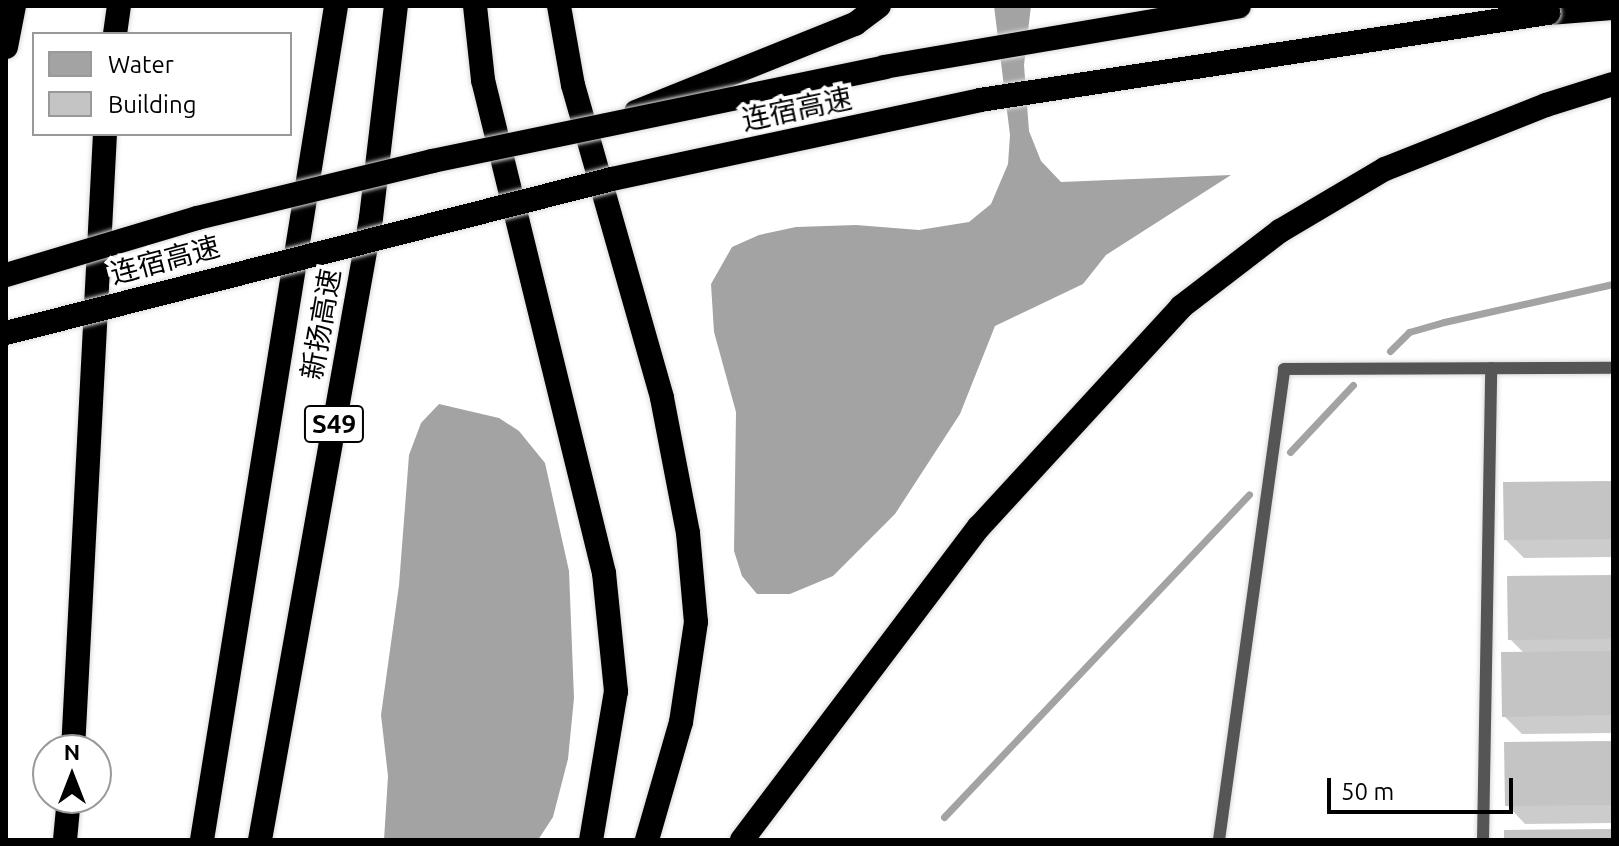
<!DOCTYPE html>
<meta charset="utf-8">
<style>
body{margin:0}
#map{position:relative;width:1619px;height:846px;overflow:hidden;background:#fff;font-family:Ubuntu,"Noto Sans SC",sans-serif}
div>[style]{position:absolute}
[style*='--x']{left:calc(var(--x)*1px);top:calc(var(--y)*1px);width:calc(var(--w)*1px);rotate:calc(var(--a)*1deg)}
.water>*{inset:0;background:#a3a3a3}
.shadow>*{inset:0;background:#0003}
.stream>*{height:7px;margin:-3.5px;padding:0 3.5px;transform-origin:3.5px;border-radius:3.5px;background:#a3a3a3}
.building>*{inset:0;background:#c4c4c4}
.roads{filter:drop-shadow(0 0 2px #dbdbdb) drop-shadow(0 0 2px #dbdbdb)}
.lane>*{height:12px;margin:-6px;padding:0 6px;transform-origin:6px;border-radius:6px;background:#555}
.highway>*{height:24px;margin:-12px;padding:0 12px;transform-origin:12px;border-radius:12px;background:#000}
.bridges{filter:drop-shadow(0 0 2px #dbdbdb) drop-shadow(0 0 2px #dbdbdb)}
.highway-bridge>*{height:24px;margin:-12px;padding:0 12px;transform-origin:12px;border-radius:12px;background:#000}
span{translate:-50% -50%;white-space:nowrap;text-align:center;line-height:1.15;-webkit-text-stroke:8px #fff;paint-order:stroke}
.shield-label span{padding:2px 6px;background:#fff;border:2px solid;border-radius:6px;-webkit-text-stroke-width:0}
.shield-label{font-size:26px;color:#000;font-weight:700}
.street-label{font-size:28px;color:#000}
.frame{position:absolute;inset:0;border:8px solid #000;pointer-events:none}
.legend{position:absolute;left:32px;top:32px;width:260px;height:104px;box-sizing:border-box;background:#fff;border:2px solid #999;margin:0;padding:10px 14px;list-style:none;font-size:24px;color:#000}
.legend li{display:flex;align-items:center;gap:16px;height:40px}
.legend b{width:40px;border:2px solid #999}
.north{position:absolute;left:32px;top:734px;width:80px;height:80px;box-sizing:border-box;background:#fff;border:2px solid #999;border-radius:50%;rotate:0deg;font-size:22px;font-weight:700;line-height:32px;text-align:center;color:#000}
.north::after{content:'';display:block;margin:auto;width:28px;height:36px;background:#000;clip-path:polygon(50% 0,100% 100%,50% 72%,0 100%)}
.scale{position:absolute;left:1327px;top:778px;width:186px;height:36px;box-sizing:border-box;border:4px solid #000;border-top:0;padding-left:10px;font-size:24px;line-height:28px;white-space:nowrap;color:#000;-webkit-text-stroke:6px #fff;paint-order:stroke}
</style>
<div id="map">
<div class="water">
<div style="clip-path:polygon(994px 6px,1031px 6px,1024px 65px,1029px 131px,1041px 161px,1061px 182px,1231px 175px,1106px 255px,1083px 284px,995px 326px,960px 414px,895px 514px,833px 576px,790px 594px,757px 594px,742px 576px,734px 551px,736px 412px,714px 332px,711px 284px,732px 247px,759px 235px,796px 227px,856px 225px,919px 230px,969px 222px,991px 204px,1008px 164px,1010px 135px)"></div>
<div style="clip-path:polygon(439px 404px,499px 418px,519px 431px,545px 463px,569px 571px,574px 698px,568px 759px,553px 817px,538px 840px,384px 840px,388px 776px,381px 715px,399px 585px,409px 455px,421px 423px)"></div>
</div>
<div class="shadow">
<div style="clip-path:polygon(1613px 483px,1613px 557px,1524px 558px,1506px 540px)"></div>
<div style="clip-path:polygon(1613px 577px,1613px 733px,1522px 734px,1504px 716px,1525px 654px,1510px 639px)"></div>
<div style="clip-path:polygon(1613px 743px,1613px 823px,1525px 824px,1507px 805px)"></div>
</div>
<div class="stream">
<div style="--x:1390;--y:351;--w:27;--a:-45"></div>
<div style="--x:1409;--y:332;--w:36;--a:-16"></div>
<div style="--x:1444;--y:322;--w:173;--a:-12.7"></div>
<div style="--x:1290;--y:452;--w:92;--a:-46.8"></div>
<div style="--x:944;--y:817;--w:444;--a:-46.6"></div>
</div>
<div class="building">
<div style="clip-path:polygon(1613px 481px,1613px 539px,1504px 540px,1503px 482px)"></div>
<div style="clip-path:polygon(1613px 575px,1613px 639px,1508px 640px,1507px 576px)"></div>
<div style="clip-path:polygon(1613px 651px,1613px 715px,1502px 717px,1501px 652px)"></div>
<div style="clip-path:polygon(1613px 741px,1613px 805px,1505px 806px,1504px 742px)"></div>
<div style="clip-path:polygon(1613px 829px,1613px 840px,1504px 840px,1504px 830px)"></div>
</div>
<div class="roads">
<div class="lane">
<div style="--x:1219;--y:840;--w:475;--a:-82.1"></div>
<div style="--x:1284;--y:369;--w:329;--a:-0.2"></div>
<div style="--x:1483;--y:840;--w:472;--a:-89"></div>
</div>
<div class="highway">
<div style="--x:475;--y:6;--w:74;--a:83.8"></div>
<div style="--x:483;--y:80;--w:508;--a:76.21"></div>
<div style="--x:604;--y:573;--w:119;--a:84.2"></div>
<div style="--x:616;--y:691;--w:151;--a:99.5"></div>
<div style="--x:559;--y:6;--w:80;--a:80"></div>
<div style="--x:573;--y:85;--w:325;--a:74.1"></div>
<div style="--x:662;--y:398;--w:137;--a:79.1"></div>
<div style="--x:688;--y:533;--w:89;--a:84.9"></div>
<div style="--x:696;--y:622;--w:101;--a:98.5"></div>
<div style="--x:681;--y:722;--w:123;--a:106.1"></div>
<div style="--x:1548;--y:13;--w:65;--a:-4.4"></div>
<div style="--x:115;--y:34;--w:28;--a:-82"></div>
<div style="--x:6;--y:47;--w:42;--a:-79"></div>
<div style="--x:636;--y:112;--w:236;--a:-21.9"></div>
<div style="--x:855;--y:24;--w:30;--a:-37"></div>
<div style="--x:73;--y:750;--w:617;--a:-87.03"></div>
<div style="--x:65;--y:840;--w:42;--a:-84.6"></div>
<div style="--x:202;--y:840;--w:845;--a:-80.87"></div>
<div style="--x:260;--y:840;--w:632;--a:-79.88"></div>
<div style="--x:371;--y:218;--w:213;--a:-83.3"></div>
<div style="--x:742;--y:840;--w:393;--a:-52.9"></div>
<div style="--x:979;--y:527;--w:299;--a:-47.4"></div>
<div style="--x:1181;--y:307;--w:125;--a:-37.5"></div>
<div style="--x:1280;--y:231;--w:122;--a:-30.6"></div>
<div style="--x:1385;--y:169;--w:173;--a:-21.7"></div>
<div style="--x:1546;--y:105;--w:70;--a:-17.4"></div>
</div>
</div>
<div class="bridges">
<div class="highway-bridge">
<div style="--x:6;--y:275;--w:199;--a:-16.6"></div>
<div style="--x:197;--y:218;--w:242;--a:-13.6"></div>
<div style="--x:432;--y:161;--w:462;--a:-11.7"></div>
<div style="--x:884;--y:67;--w:360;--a:-9.7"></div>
<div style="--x:6;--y:333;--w:625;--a:-14.26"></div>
<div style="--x:612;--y:179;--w:376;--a:-12.1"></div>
<div style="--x:980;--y:100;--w:575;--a:-8.71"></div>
</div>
</div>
<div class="shield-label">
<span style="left:334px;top:424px">S49</span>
</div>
<div class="street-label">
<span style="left:797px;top:109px;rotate:-12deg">连宿高速</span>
<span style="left:165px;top:260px;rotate:-15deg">连宿高速</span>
<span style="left:321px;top:324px;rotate:-80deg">新扬高速</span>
</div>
<div class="frame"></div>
<ul class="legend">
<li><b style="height:22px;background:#a3a3a3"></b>Water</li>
<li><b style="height:22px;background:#c4c4c4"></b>Building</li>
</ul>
<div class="north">N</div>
<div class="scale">50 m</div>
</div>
